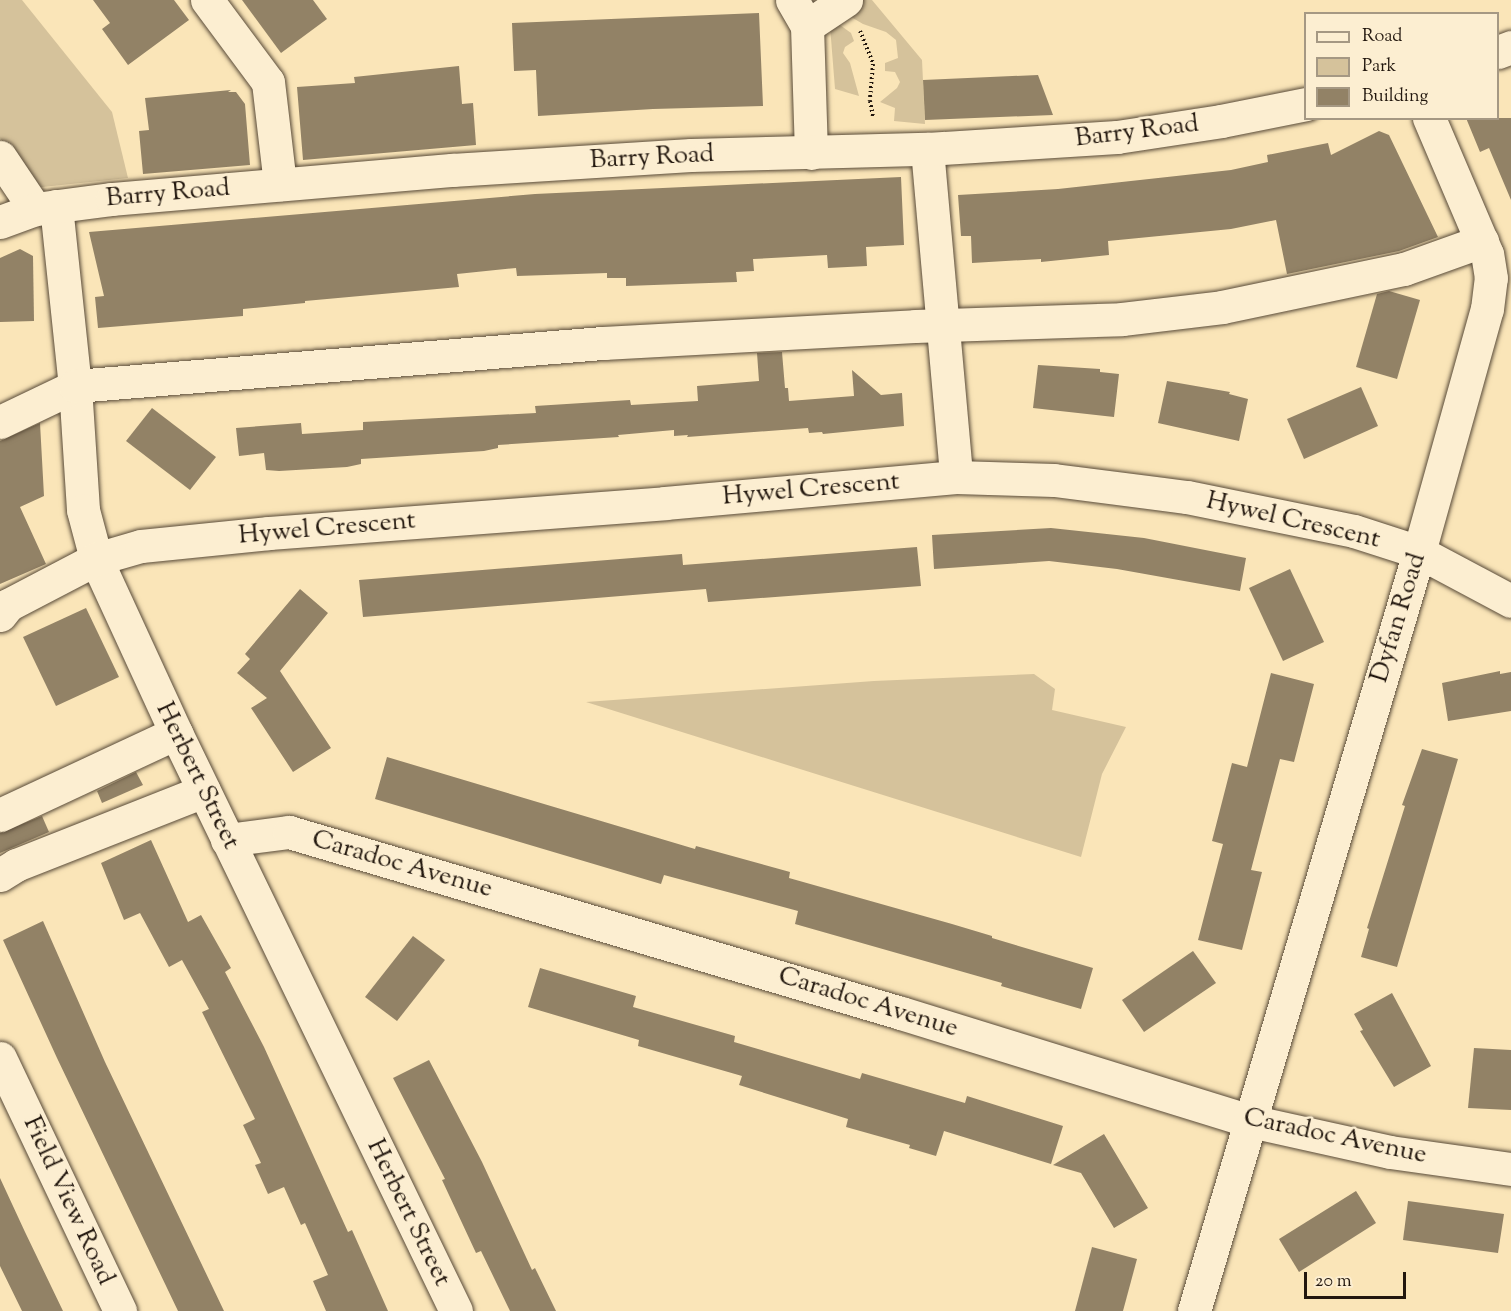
<!DOCTYPE html>
<style>
body{margin:0}
#map{position:relative;width:1511px;height:1311px;overflow:hidden;background:#fae5b8;font-family:"Sorts Mill Goudy",serif}
div>[style]{position:absolute}
[style*='--x']{left:calc(var(--x)*1px);top:calc(var(--y)*1px);width:calc(var(--w)*1px);rotate:calc(var(--a)*1deg)}
.green>*{inset:0;background:#d5c29b}
.building>*{inset:0;background:#928266}
.path>*{height:4px;margin-top:-2px;transform-origin:0;background:repeating-linear-gradient(90deg,#22170e 0 1.5px,transparent 0 4.5px)}
.roads{filter:drop-shadow(0 0 2px #584a38) drop-shadow(0 0 2px #584a38)}
.minor>*{height:33px;margin:-16.5px;padding:0 16.5px;transform-origin:16.5px;border-radius:16.5px;background:#fceed1}
span{translate:-50% -50%;white-space:nowrap;text-align:center;line-height:1.15;-webkit-text-stroke:5px #fceed1;paint-order:stroke}
.street-label{font-size:26px;color:#22170e}
.legend{position:absolute;left:1304px;top:12px;width:195px;height:108px;box-sizing:border-box;background:#fceed1;border:2px solid #a59883;margin:0;padding:8px 10px;list-style:none;font-size:18px;color:#22170e}
.legend li{display:flex;align-items:center;gap:12px;height:30px}
.legend b{width:30px;border:2px solid #a59883}
.scale{position:absolute;left:1304px;top:1272px;width:102px;height:27px;box-sizing:border-box;border:3px solid #22170e;border-top:0;padding-left:8px;font-size:18px;line-height:21px;white-space:nowrap;color:#22170e;-webkit-text-stroke:4px #fceed1;paint-order:stroke}
</style>
<div id="map">
<div class="green">
<div style="clip-path:polygon(0 0,22px 0,112px 112px,128px 178px,33px 188px,0 138px)"></div>
<div style="clip-path:polygon(853px 0,872px 0,922px 60px,925px 124px,894px 121px,895px 108px,880px 102px,897px 88px,900px 82px,895px 72px,885px 71px,885px 63px,898px 58px,896px 40px,886px 32px,863px 24px,846px 14px)"></div>
<div style="clip-path:polygon(840px 25px,851px 33px,854px 41px,845px 47px,843px 53px,850px 63px,859px 96px,835px 89px,830px 26px)"></div>
<div style="clip-path:polygon(1034px 674px,1055px 689px,1052px 710px,1126px 727px,1102px 774px,1081px 857px,586px 702px,874px 681px)"></div>
</div>
<div class="building">
<div style="clip-path:polygon(93px 0,174px 0,189px 20px,128px 65px,102px 29px,110px 23px)"></div>
<div style="clip-path:polygon(242px 0,313px 0,327px 19px,281px 53px)"></div>
<div style="clip-path:polygon(759px 13px,763px 106px,653px 109px,538px 116px,536px 70px,514px 71px,512px 23px)"></div>
<div style="clip-path:polygon(459px 66px,462px 104px,473px 103px,476px 145px,303px 160px,297px 87px,355px 83px,354px 77px)"></div>
<div style="clip-path:polygon(1038px 75px,1053px 115px,925px 120px,923px 80px)"></div>
<div style="clip-path:polygon(231px 90px,228px 92px,236px 92px,245px 104px,250px 165px,143px 174px,139px 131px,149px 130px,145px 98px)"></div>
<div style="clip-path:polygon(1466px 118px,1511px 118px,1511px 200px,1489px 148px,1480px 152px)"></div>
<div style="clip-path:polygon(1379px 131px,1389px 135px,1438px 237px,1399px 251px,1287px 274px,1276px 220px,1231px 229px,1108px 241px,1109px 255px,1041px 262px,1041px 259px,972px 263px,971px 236px,961px 236px,958px 195px,1058px 189px,1231px 170px,1268px 162px,1267px 155px,1328px 143px,1331px 155px)"></div>
<div style="clip-path:polygon(901px 177px,904px 245px,866px 247px,867px 266px,828px 268px,827px 255px,753px 259px,754px 271px,736px 272px,737px 282px,626px 286px,626px 278px,607px 278px,607px 273px,517px 276px,516px 268px,457px 274px,459px 287px,305px 301px,305px 303px,243px 309px,243px 316px,98px 328px,95px 297px,104px 296px,89px 232px,535px 194px)"></div>
<div style="clip-path:polygon(20px 249px,33px 256px,34px 321px,0 322px,0 258px)"></div>
<div style="clip-path:polygon(1389px 291px,1420px 300px,1397px 379px,1356px 367px,1377px 294px)"></div>
<div style="clip-path:polygon(782px 352px,785px 388px,788px 388px,789px 401px,854px 396px,852px 370px,881px 395px,902px 393px,904px 426px,823px 434px,822px 432px,809px 433px,808px 428px,687px 437px,688px 435px,674px 436px,674px 430px,618px 435px,619px 437px,498px 445px,498px 448px,484px 451px,361px 459px,361px 464px,347px 467px,279px 471px,266px 470px,264px 453px,239px 456px,236px 428px,301px 423px,302px 434px,363px 430px,363px 422px,536px 413px,535px 406px,630px 400px,631px 405px,698px 401px,697px 386px,759px 381px,757px 353px)"></div>
<div style="clip-path:polygon(1038px 365px,1100px 369px,1100px 372px,1119px 374px,1114px 417px,1033px 408px)"></div>
<div style="clip-path:polygon(1167px 381px,1230px 392px,1229px 394px,1248px 399px,1239px 441px,1158px 423px)"></div>
<div style="clip-path:polygon(1361px 387px,1378px 426px,1304px 459px,1287px 419px)"></div>
<div style="clip-path:polygon(152px 408px,216px 457px,190px 490px,126px 441px)"></div>
<div style="clip-path:polygon(40px 423px,44px 496px,20px 507px,46px 564px,0 584px,0 441px)"></div>
<div style="clip-path:polygon(1051px 528px,1144px 538px,1246px 558px,1240px 591px,1117px 569px,1049px 561px,934px 569px,932px 535px)"></div>
<div style="clip-path:polygon(917px 547px,921px 586px,708px 602px,706px 589px,363px 617px,359px 580px,682px 554px,683px 565px)"></div>
<div style="clip-path:polygon(1290px 569px,1324px 642px,1283px 661px,1249px 588px)"></div>
<div style="clip-path:polygon(300px 589px,328px 613px,280px 671px,331px 748px,293px 772px,251px 708px,267px 698px,237px 673px,250px 659px,245px 654px)"></div>
<div style="clip-path:polygon(86px 608px,119px 677px,56px 706px,23px 637px)"></div>
<div style="clip-path:polygon(1500px 671px,1500px 674px,1511px 672px,1511px 711px,1448px 721px,1442px 683px)"></div>
<div style="clip-path:polygon(1271px 673px,1314px 684px,1294px 762px,1280px 759px,1251px 870px,1262px 872px,1242px 950px,1198px 940px,1223px 844px,1212px 841px,1232px 763px,1247px 767px)"></div>
<div style="clip-path:polygon(1422px 749px,1458px 759px,1397px 967px,1361px 957px,1369px 929px,1367px 928px,1405px 806px,1402px 805px)"></div>
<div style="clip-path:polygon(387px 757px,695px 849px,696px 846px,790px 872px,789px 878px,952px 924px,992px 936px,992px 938px,1093px 968px,1081px 1009px,1001px 986px,1002px 983px,795px 924px,798px 911px,664px 875px,661px 884px,375px 799px)"></div>
<div style="clip-path:polygon(136px 772px,143px 785px,102px 803px,97px 791px)"></div>
<div style="clip-path:polygon(42px 816px,49px 832px,0 853px,0 833px)"></div>
<div style="clip-path:polygon(151px 840px,188px 922px,201px 915px,231px 968px,225px 972px,264px 1047px,348px 1232px,352px 1230px,388px 1311px,326px 1311px,313px 1281px,328px 1275px,305px 1223px,301px 1225px,284px 1187px,268px 1194px,255px 1165px,261px 1163px,243px 1125px,255px 1119px,202px 1012px,209px 1009px,182px 960px,169px 967px,140px 913px,124px 920px,101px 863px)"></div>
<div style="clip-path:polygon(43px 921px,105px 1062px,224px 1311px,178px 1311px,57px 1058px,3px 940px)"></div>
<div style="clip-path:polygon(413px 936px,445px 960px,397px 1021px,365px 997px)"></div>
<div style="clip-path:polygon(1193px 951px,1216px 983px,1144px 1032px,1122px 1000px)"></div>
<div style="clip-path:polygon(540px 968px,636px 996px,633px 1007px,735px 1036px,734px 1042px,860px 1079px,862px 1073px,965px 1103px,967px 1096px,1063px 1126px,1051px 1164px,944px 1131px,936px 1156px,909px 1148px,910px 1145px,846px 1127px,848px 1119px,739px 1085px,742px 1076px,638px 1046px,639px 1040px,528px 1007px)"></div>
<div style="clip-path:polygon(1392px 993px,1431px 1066px,1394px 1087px,1360px 1031px,1363px 1030px,1354px 1014px)"></div>
<div style="clip-path:polygon(1474px 1048px,1511px 1050px,1511px 1110px,1468px 1108px)"></div>
<div style="clip-path:polygon(429px 1060px,482px 1162px,532px 1270px,535px 1268px,556px 1311px,510px 1311px,481px 1251px,476px 1253px,442px 1180px,445px 1179px,393px 1078px)"></div>
<div style="clip-path:polygon(1104px 1134px,1148px 1208px,1114px 1228px,1081px 1173px,1053px 1165px)"></div>
<div style="clip-path:polygon(0 1178px,25px 1232px,63px 1311px,22px 1311px,0 1266px)"></div>
<div style="clip-path:polygon(1356px 1191px,1376px 1223px,1299px 1272px,1279px 1239px)"></div>
<div style="clip-path:polygon(1408px 1201px,1504px 1214px,1498px 1253px,1403px 1240px)"></div>
<div style="clip-path:polygon(1092px 1247px,1137px 1259px,1123px 1311px,1075px 1311px)"></div>
</div>
<div class="path">
<div style="--x:860;--y:31;--w:35;--a:68"></div>
<div style="--x:873;--y:64;--w:37;--a:95"></div>
<div style="--x:870;--y:101;--w:16;--a:79"></div>
</div>
<div class="roads">
<div class="minor">
<div style="--x:207;--y:0;--w:102;--a:53.4"></div>
<div style="--x:268;--y:82;--w:103;--a:83.3"></div>
<div style="--x:792;--y:0;--w:30;--a:60"></div>
<div style="--x:807;--y:26;--w:127;--a:88.2"></div>
<div style="--x:807;--y:26;--w:47;--a:-33.7"></div>
<div style="--x:1498;--y:52;--w:14;--a:-21"></div>
<div style="--x:927;--y:149;--w:329;--a:84.9"></div>
<div style="--x:0;--y:157;--w:63;--a:56.1"></div>
<div style="--x:56;--y:206;--w:181;--a:84"></div>
<div style="--x:75;--y:386;--w:124;--a:86.3"></div>
<div style="--x:83;--y:510;--w:51;--a:75.1"></div>
<div style="--x:96;--y:559;--w:192;--a:65.3"></div>
<div style="--x:176;--y:733;--w:642;--a:64.15"></div>
<div style="--x:0;--y:222;--w:37;--a:-20"></div>
<div style="--x:35;--y:209;--w:78;--a:-7.4"></div>
<div style="--x:112;--y:199;--w:341;--a:-4.9"></div>
<div style="--x:452;--y:170;--w:239;--a:-3.6"></div>
<div style="--x:691;--y:155;--w:236;--a:-1.5"></div>
<div style="--x:927;--y:149;--w:190;--a:-3.6"></div>
<div style="--x:1117;--y:137;--w:105;--a:-8.7"></div>
<div style="--x:1221;--y:121;--w:87;--a:-11.3"></div>
<div style="--x:0;--y:422;--w:83;--a:-25.6"></div>
<div style="--x:75;--y:386;--w:530;--a:-4.66"></div>
<div style="--x:603;--y:343;--w:312;--a:-3.1"></div>
<div style="--x:915;--y:326;--w:207;--a:-1.9"></div>
<div style="--x:1122;--y:319;--w:101;--a:-6.8"></div>
<div style="--x:1222;--y:307;--w:186;--a:-11.8"></div>
<div style="--x:1404;--y:269;--w:83;--a:-19.7"></div>
<div style="--x:0;--y:615;--w:13;--a:-51"></div>
<div style="--x:8;--y:605;--w:99;--a:-27.6"></div>
<div style="--x:96;--y:559;--w:47;--a:-16.1"></div>
<div style="--x:141;--y:546;--w:129;--a:-5.8"></div>
<div style="--x:269;--y:533;--w:397;--a:-4.3"></div>
<div style="--x:665;--y:503;--w:292;--a:-5.1"></div>
<div style="--x:956;--y:477;--w:98;--a:1.8"></div>
<div style="--x:1054;--y:480;--w:134;--a:7.3"></div>
<div style="--x:1187;--y:497;--w:170;--a:11.5"></div>
<div style="--x:1354;--y:531;--w:68;--a:17.9"></div>
<div style="--x:1419;--y:552;--w:104;--a:28"></div>
<div style="--x:0;--y:815;--w:194;--a:-25"></div>
<div style="--x:227;--y:840;--w:63;--a:-7.4"></div>
<div style="--x:289;--y:832;--w:638;--a:16.48"></div>
<div style="--x:901;--y:1013;--w:365;--a:17.2"></div>
<div style="--x:1250;--y:1121;--w:143;--a:12.5"></div>
<div style="--x:1390;--y:1152;--w:122;--a:8"></div>
<div style="--x:0;--y:875;--w:19;--a:-32"></div>
<div style="--x:16;--y:865;--w:202;--a:-21.5"></div>
<div style="--x:0;--y:1058;--w:280;--a:64.6"></div>
<div style="--x:1194;--y:1311;--w:792;--a:-73.49"></div>
<div style="--x:1419;--y:552;--w:252;--a:-74.4"></div>
<div style="--x:1487;--y:309;--w:31;--a:-83"></div>
<div style="--x:1491;--y:278;--w:24;--a:-99"></div>
<div style="--x:1487;--y:254;--w:148;--a:-113.1"></div>
</div>
</div>
<div class="street-label">
<span style="left:1137px;top:132px;rotate:-7deg">Barry Road</span>
<span style="left:652px;top:158px;rotate:-3deg">Barry Road</span>
<span style="left:168px;top:194px;rotate:-5deg">Barry Road</span>
<span style="left:811px;top:490px;rotate:-5deg">Hywel Crescent</span>
<span style="left:1293px;top:521px;rotate:13deg">Hywel Crescent</span>
<span style="left:327px;top:529px;rotate:-5deg">Hywel Crescent</span>
<span style="left:1399px;top:618px;rotate:-73deg">Dyfan Road</span>
<span style="left:197px;top:776px;rotate:64deg">Herbert Street</span>
<span style="left:402px;top:865px;rotate:16deg">Caradoc Avenue</span>
<span style="left:868px;top:1003px;rotate:17deg">Caradoc Avenue</span>
<span style="left:1335px;top:1137px;rotate:12deg">Caradoc Avenue</span>
<span style="left:68px;top:1201px;rotate:65deg">Field View Road</span>
<span style="left:408px;top:1213px;rotate:64deg">Herbert Street</span>
</div>
<ul class="legend">
<li><b style="height:8px;background:#fceed1"></b>Road</li>
<li><b style="height:16px;background:#d5c29b"></b>Park</li>
<li><b style="height:16px;background:#928266"></b>Building</li>
</ul>
<div class="scale">20 m</div>
</div>
